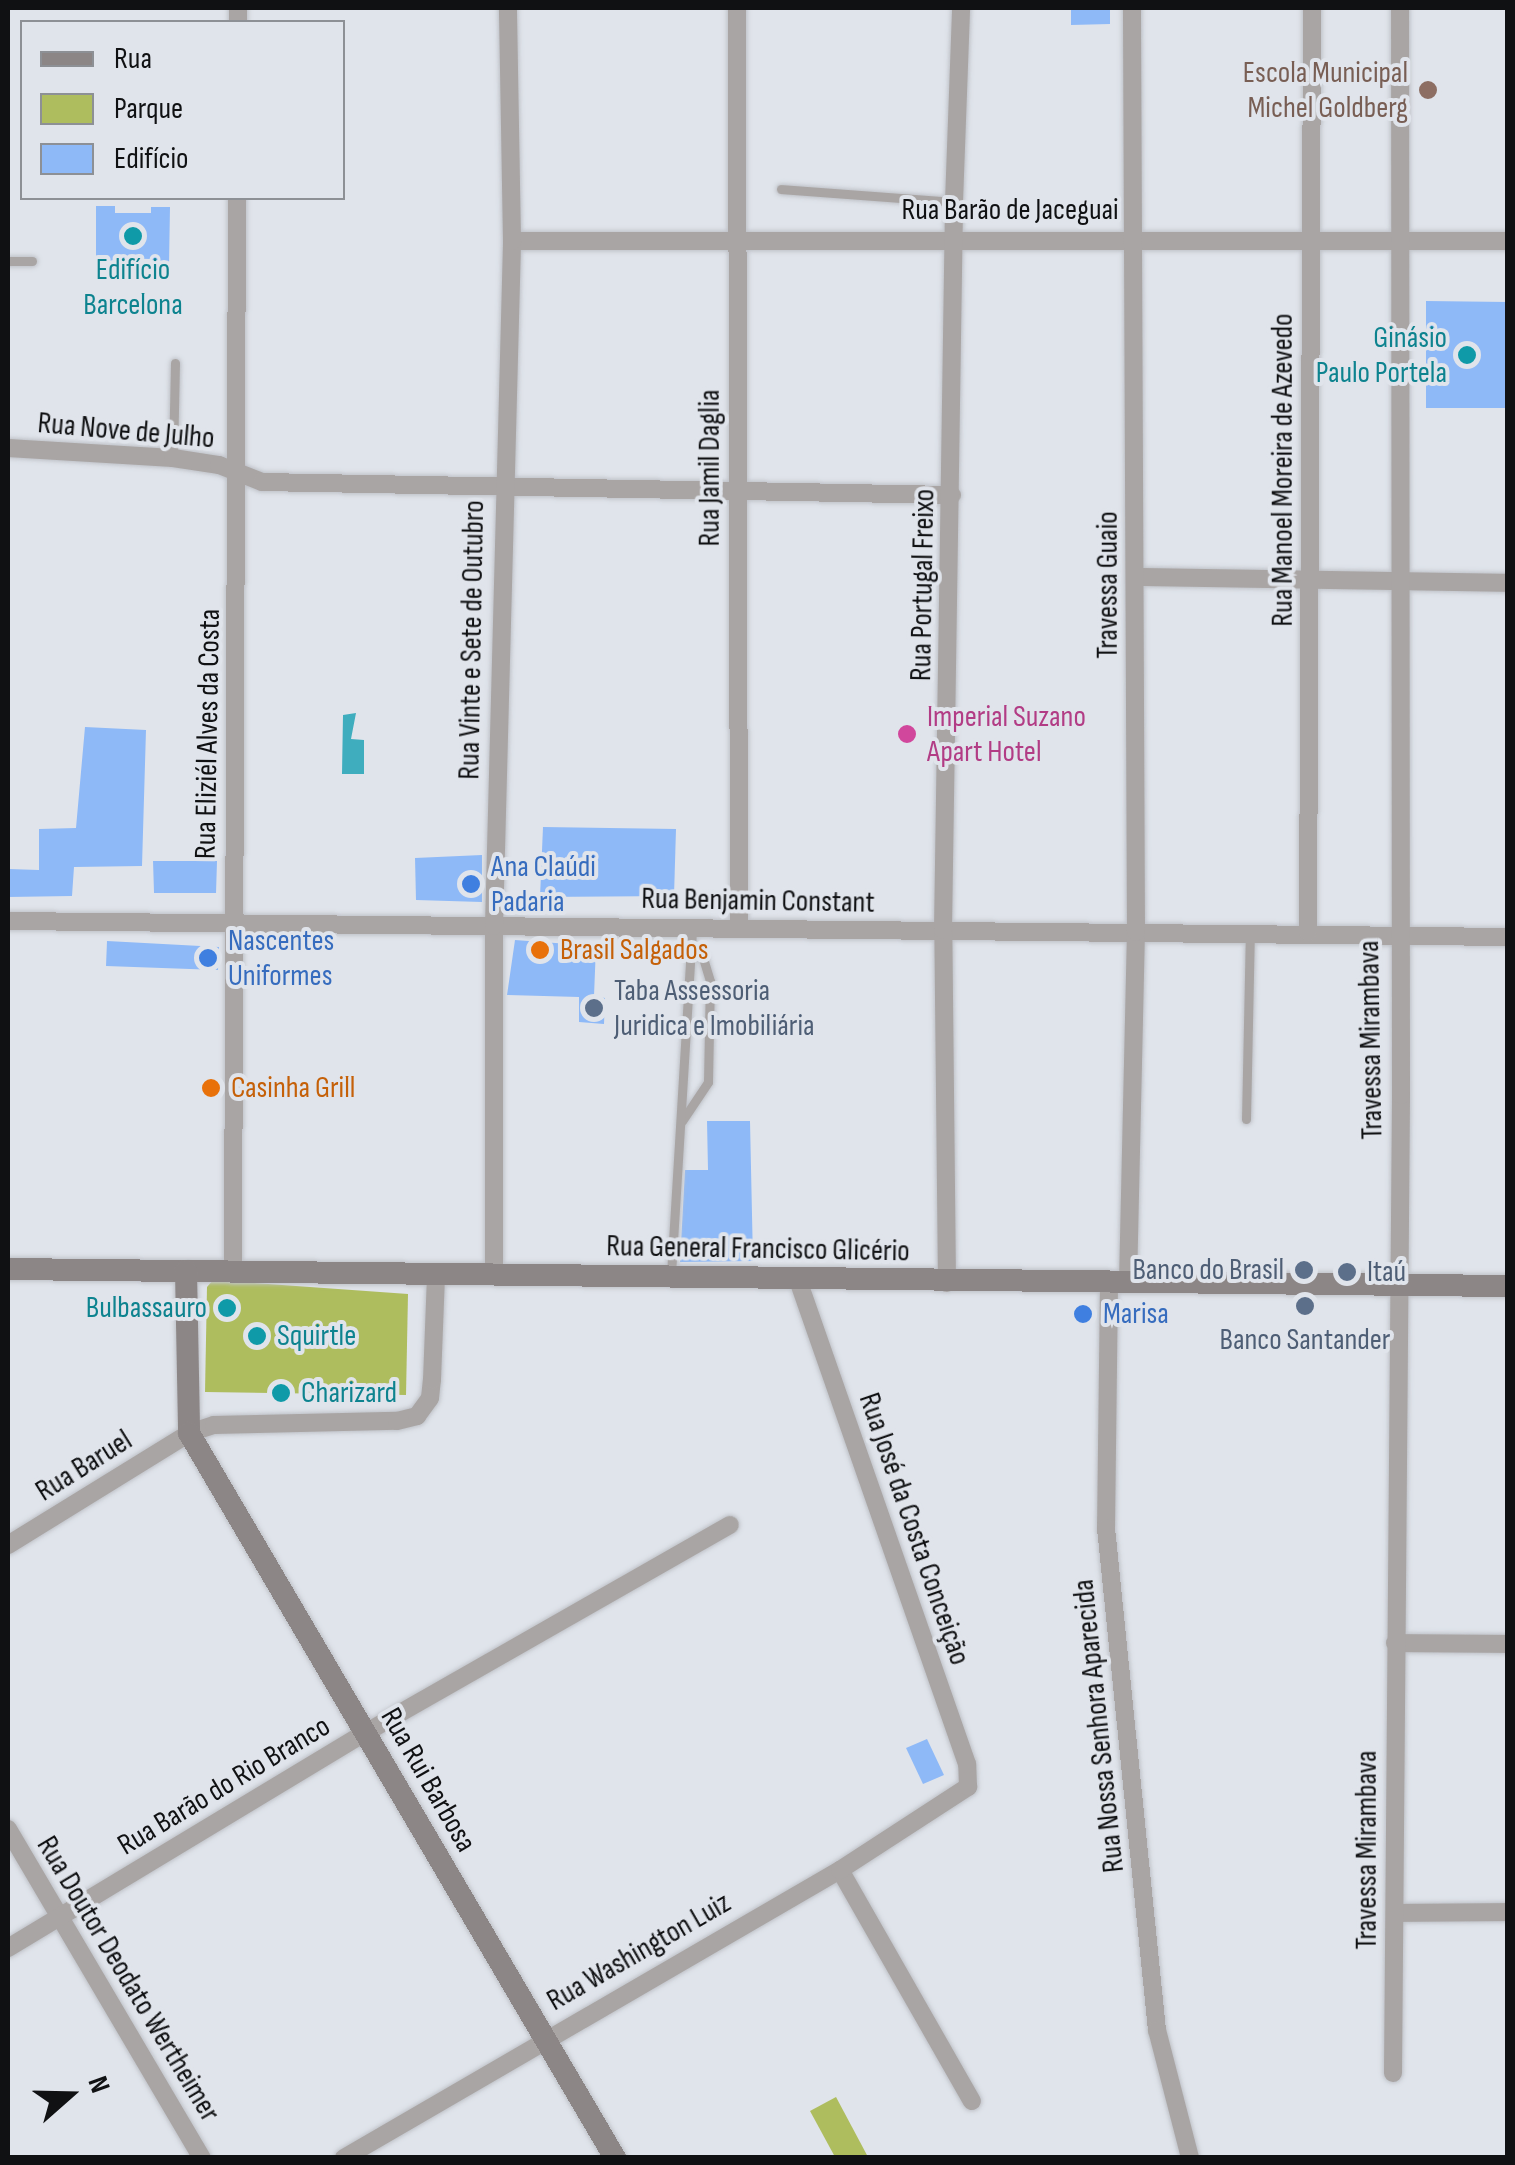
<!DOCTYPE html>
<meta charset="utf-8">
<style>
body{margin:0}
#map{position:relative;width:1515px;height:2165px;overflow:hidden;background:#e0e4eb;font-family:"Sofia Sans Condensed",sans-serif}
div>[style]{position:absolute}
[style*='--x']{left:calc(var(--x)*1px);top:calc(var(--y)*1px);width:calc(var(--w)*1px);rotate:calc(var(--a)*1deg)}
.green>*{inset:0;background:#aebd5e}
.water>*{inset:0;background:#3fadbe}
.building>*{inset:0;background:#8eb9f7}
.roads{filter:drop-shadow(0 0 2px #bfc2c8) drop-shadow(0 0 2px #bfc2c8)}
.service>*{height:9px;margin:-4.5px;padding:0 4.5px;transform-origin:4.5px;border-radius:4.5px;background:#a9a5a4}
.minor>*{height:18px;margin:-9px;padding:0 9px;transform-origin:9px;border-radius:9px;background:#a9a5a4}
.secondary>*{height:22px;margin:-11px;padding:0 11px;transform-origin:11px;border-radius:11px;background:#8c8686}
.dots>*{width:28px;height:28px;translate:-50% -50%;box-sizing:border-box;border:5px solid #e0e4eb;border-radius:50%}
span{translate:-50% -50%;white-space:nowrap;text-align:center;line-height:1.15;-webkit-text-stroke:8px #e0e4eb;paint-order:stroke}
.education-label{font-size:30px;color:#785e54}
.right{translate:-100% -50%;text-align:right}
.street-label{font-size:30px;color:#101113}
.culture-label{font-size:30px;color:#0d838f}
.left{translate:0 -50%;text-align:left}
.hotel-label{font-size:30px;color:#b23c85}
.shop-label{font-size:30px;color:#366cbe}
.food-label{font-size:30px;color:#c56008}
.service-label{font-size:30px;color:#4e5e75}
.frame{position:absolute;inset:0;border:10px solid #101113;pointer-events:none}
.legend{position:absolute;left:20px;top:20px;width:325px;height:180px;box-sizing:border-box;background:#e0e4eb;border:2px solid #8d9095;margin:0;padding:12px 18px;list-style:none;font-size:30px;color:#101113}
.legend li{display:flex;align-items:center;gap:20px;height:50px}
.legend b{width:50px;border:2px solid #8d9095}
.north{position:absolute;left:20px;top:2045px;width:100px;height:100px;-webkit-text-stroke:8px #e0e4eb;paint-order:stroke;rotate:70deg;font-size:28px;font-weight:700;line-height:40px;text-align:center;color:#101113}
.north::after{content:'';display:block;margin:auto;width:35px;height:45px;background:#101113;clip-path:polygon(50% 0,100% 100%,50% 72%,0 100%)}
</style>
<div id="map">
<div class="green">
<div style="clip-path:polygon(213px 1280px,408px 1294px,406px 1395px,205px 1392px,207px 1287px)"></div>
<div style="clip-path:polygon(836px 2097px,868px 2157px,835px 2157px,810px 2111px)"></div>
</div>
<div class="water">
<div style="clip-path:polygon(356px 713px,351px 739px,364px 740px,364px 774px,342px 774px,343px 715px)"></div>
</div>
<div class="building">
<div style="clip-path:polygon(1071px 8px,1110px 8px,1110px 24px,1071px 25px)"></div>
<div style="clip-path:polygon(96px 206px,115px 206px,115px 213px,151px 213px,151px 207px,170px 207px,169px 266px,151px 266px,151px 259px,115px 258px,114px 265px,96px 265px)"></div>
<div style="clip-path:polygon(1426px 301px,1508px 302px,1508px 408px,1426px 408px)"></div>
<div style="clip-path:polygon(85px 727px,146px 730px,142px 866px,74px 867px,72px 896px,8px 897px,8px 869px,39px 870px,39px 829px,76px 828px)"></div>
<div style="clip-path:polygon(543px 827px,676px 829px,674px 896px,540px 897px)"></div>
<div style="clip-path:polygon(482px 855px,482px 902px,416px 900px,415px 858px)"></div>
<div style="clip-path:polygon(153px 861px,217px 861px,216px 893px,154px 893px)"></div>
<div style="clip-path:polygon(515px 940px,596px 946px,594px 996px,605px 998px,604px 1024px,579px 1022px,579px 997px,507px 995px)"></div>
<div style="clip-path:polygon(107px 941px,219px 947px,218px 970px,106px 966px)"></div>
<div style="clip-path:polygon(707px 1121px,750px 1121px,753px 1261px,680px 1262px,685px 1170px,708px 1170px)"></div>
<div style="clip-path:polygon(927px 1739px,944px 1775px,923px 1784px,906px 1748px)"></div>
</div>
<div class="roads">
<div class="service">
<div style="--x:781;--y:189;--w:173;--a:4.3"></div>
<div style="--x:8;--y:261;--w:24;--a:0"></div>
<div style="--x:173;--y:458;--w:95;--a:-88.8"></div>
<div style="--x:1246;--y:1119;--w:185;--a:-88.8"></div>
<div style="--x:682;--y:1121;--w:47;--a:-56.3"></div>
<div style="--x:708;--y:1082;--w:101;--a:-88.9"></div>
<div style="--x:710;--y:981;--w:24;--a:-107"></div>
<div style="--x:703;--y:958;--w:15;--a:-143"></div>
<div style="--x:671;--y:1274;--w:347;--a:-86.5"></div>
</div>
<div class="minor">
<div style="--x:737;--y:8;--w:921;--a:89.88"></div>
<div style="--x:238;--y:22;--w:14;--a:-90"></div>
<div style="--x:512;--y:241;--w:996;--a:0"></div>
<div style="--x:8;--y:448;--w:165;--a:3.5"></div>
<div style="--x:173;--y:458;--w:47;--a:8.7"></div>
<div style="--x:219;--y:465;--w:46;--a:21.6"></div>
<div style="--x:262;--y:482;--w:690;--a:1.08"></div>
<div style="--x:1136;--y:577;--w:372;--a:0.9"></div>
<div style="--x:8;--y:921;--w:1500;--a:0.61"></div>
<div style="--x:1308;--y:932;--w:924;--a:-89.75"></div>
<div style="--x:233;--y:1272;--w:1074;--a:-89.79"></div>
<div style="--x:494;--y:1274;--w:348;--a:-90"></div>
<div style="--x:494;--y:926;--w:685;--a:-88.49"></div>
<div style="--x:512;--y:241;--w:233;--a:-91"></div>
<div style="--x:947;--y:1283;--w:353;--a:-90.6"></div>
<div style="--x:943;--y:930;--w:728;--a:-89.13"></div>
<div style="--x:954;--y:202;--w:194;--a:-87.9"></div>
<div style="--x:1128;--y:1283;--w:351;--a:-88.7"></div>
<div style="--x:1136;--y:932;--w:924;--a:-90.25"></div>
<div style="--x:1109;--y:1284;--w:244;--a:90.7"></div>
<div style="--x:1106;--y:1528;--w:505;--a:84.2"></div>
<div style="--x:1157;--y:2030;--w:132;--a:75.5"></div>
<div style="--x:8;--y:1545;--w:213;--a:-31.7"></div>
<div style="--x:189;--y:1433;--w:26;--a:-18"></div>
<div style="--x:214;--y:1425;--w:183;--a:-1.3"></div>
<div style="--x:397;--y:1421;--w:21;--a:-14"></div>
<div style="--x:417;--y:1416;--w:22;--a:-54"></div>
<div style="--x:430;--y:1398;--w:18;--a:-84"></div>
<div style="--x:432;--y:1380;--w:103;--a:-87.8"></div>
<div style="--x:1395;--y:1643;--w:113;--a:0.5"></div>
<div style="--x:8;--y:1829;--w:382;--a:59.5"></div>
<div style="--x:840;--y:1870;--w:266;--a:60.3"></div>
<div style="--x:1395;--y:1913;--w:113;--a:-0.5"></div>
<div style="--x:8;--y:1948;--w:417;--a:-31.1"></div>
<div style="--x:365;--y:1733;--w:420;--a:-29.7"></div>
<div style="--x:1393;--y:2073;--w:978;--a:-89.53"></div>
<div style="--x:1401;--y:1095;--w:1087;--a:-90.05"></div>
<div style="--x:344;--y:2158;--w:574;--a:-30.14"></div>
<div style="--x:840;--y:1870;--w:153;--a:-33"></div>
<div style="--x:968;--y:1787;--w:23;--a:-92"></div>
<div style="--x:967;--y:1764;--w:513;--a:-109.25"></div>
</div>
<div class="secondary">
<div style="--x:8;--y:1269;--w:1500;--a:0.65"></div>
<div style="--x:186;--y:1271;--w:162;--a:88.9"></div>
<div style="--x:189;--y:1433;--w:841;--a:59.56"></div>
</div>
</div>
<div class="dots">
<div style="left:1428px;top:90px;background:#8d6e63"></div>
<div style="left:133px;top:236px;background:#0f9aa8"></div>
<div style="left:1467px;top:355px;background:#0f9aa8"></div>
<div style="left:907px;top:734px;background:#d1479c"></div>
<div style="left:471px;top:884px;background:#3f7fe0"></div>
<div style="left:540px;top:950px;background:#e8710a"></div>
<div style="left:208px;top:958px;background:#3f7fe0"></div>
<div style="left:594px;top:1008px;background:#5c6f8a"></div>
<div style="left:211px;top:1088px;background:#e8710a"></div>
<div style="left:1304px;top:1270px;background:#5c6f8a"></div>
<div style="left:1347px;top:1272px;background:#5c6f8a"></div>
<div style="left:1305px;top:1306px;background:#5c6f8a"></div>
<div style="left:227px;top:1308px;background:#0f9aa8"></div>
<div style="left:1083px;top:1314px;background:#3f7fe0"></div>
<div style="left:257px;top:1336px;background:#0f9aa8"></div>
<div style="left:281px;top:1393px;background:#0f9aa8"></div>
</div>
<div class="education-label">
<span class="right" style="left:1408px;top:90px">Escola Municipal<br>Michel Goldberg</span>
</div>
<div class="street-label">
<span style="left:1010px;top:210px">Rua Barão de Jaceguai</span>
<span style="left:126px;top:431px;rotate:5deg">Rua Nove de Julho</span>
<span style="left:710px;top:468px;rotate:-90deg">Rua Jamil Daglia</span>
<span style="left:1283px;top:470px;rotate:-90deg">Rua Manoel Moreira de Azevedo</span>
<span style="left:923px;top:585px;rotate:-89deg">Rua Portugal Freixo</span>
<span style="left:1108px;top:585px;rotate:-90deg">Travessa Guaio</span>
<span style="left:472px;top:640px;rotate:-89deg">Rua Vinte e Sete de Outubro</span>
<span style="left:208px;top:734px;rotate:-89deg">Rua Eliziél Alves da Costa</span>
<span style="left:758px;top:901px;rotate:1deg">Rua Benjamin Constant</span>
<span style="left:1371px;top:1040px;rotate:-91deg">Travessa Mirambava</span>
<span style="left:758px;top:1249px;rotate:1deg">Rua General Francisco Glicério</span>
<span style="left:84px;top:1466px;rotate:-32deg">Rua Baruel</span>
<span style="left:914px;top:1529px;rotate:71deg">Rua José da Costa Conceição</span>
<span style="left:1099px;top:1726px;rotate:-96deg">Rua Nossa Senhora Aparecida</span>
<span style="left:428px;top:1780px;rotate:60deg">Rua Rui Barbosa</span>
<span style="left:224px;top:1786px;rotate:-31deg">Rua Barão do Rio Branco</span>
<span style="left:1367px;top:1850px;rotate:-90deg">Travessa Mirambava</span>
<span style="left:639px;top:1952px;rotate:-30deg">Rua Washington Luiz</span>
<span style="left:128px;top:1979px;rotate:59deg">Rua Doutor Deodato Wertheimer</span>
</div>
<div class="culture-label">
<span style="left:133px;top:287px">Edifício<br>Barcelona</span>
<span class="right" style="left:1447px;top:355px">Ginásio<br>Paulo Portela</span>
<span class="right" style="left:207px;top:1308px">Bulbassauro</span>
<span class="left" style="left:277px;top:1336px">Squirtle</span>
<span class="left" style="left:301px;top:1393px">Charizard</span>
</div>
<div class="hotel-label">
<span class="left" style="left:927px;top:734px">Imperial Suzano<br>Apart Hotel</span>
</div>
<div class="shop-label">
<span class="left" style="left:491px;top:884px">Ana Claúdi<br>Padaria</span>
<span class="left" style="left:228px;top:958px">Nascentes<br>Uniformes</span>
<span class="left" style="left:1103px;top:1314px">Marisa</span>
</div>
<div class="food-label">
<span class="left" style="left:560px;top:950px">Brasil Salgados</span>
<span class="left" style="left:231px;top:1088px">Casinha Grill</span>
</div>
<div class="service-label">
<span class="left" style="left:614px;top:1008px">Taba Assessoria<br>Juridica e Imobiliária</span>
<span class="right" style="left:1284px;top:1270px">Banco do Brasil</span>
<span class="left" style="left:1367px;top:1272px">Itaú</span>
<span style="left:1305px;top:1340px">Banco Santander</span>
</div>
<div class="frame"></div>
<ul class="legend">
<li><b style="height:12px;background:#8c8686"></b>Rua</li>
<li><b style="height:28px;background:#aebd5e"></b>Parque</li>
<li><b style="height:28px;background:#8eb9f7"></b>Edifício</li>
</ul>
<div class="north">N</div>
</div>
